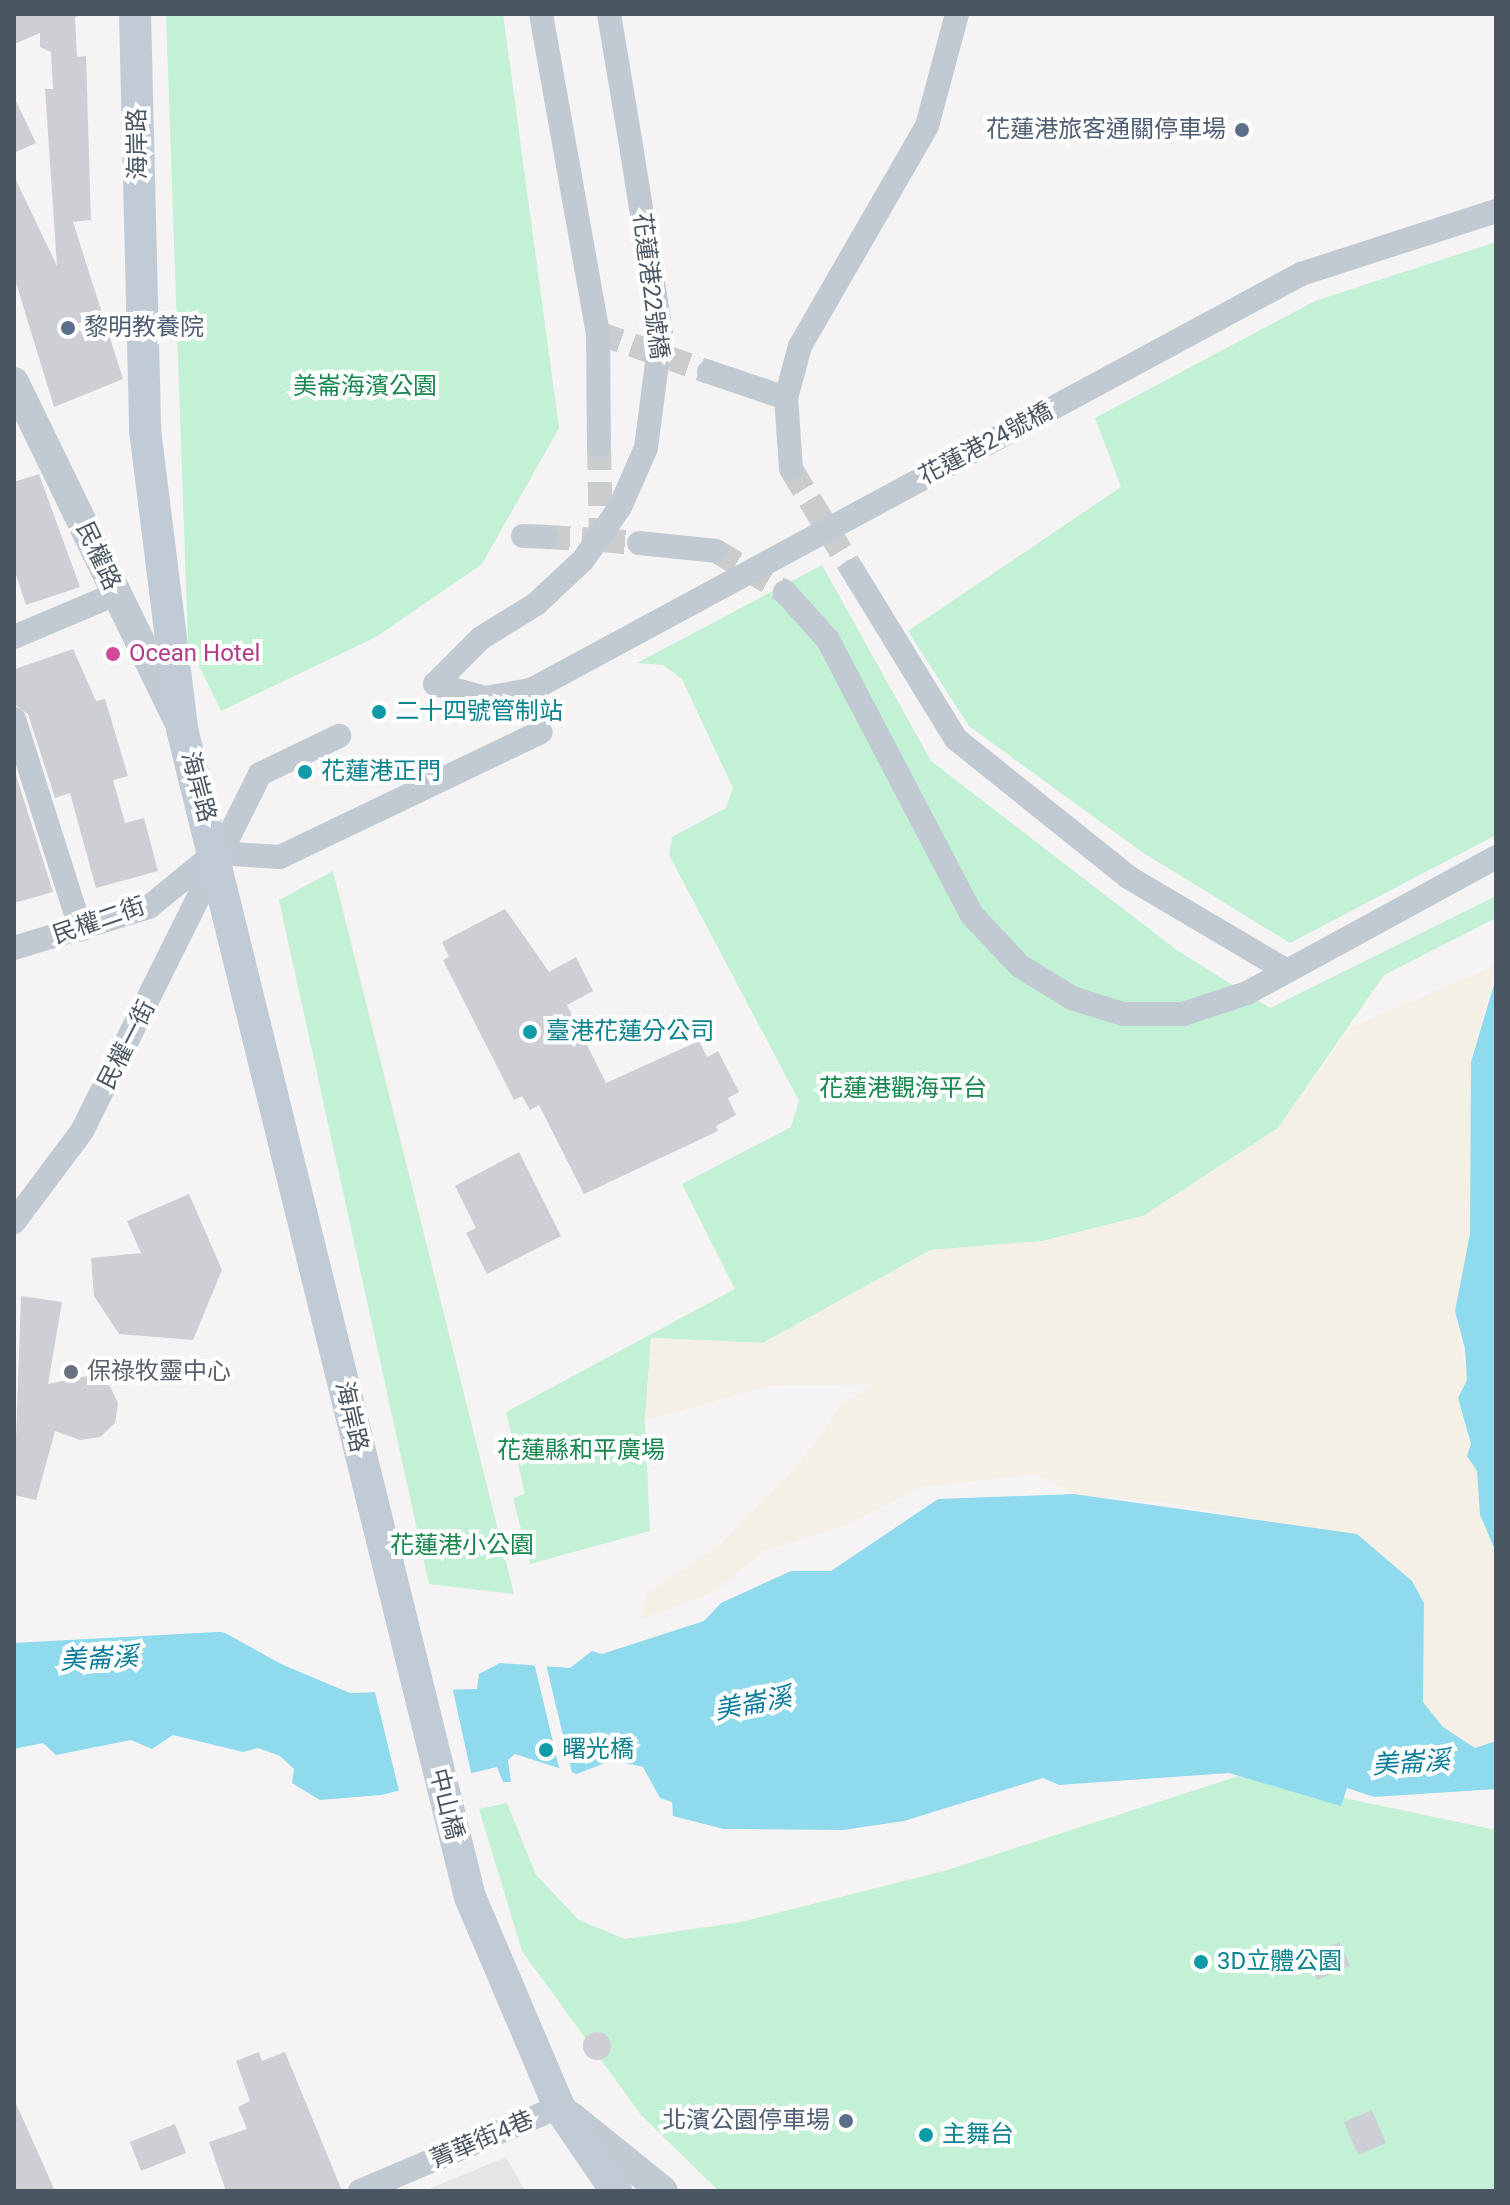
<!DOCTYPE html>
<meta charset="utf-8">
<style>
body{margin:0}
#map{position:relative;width:1510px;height:2205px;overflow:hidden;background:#f5f3f3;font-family:Roboto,"Noto Sans TC",sans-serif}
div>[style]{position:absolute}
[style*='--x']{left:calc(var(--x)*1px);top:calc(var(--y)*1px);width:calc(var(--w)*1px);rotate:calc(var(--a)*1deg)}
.education>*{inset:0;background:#e6e4e5}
.green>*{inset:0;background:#c3f1d5}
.sand>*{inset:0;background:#f5f0e5}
.water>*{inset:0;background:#90daee}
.pier>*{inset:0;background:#f5f3f3}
.river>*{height:42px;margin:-21px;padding:0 21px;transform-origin:21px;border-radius:21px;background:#90daee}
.building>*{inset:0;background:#cdcfd5}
.round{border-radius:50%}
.minor-tunnel>*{height:24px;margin-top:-12px;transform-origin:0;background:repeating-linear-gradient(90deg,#caccce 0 24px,transparent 0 36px)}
.minor>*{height:24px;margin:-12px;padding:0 12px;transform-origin:12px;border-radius:12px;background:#c1cad2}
.tertiary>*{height:30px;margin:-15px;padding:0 15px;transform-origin:15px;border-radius:15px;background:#c1cad2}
.secondary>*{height:32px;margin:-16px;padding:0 16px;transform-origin:16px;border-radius:16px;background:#c1cbd6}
.minor-bridge>*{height:24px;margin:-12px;padding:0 12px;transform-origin:12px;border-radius:12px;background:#c1cad2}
.dots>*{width:22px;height:22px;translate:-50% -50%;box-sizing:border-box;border:4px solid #fff;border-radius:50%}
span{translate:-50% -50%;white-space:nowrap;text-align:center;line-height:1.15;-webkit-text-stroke:8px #fff;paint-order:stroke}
.service-label{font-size:24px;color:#4e5e75}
.right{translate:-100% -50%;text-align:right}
.left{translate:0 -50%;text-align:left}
.street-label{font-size:24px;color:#4a5661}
.park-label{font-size:24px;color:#17864f}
.hotel-label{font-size:24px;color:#b23c85}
.culture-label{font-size:24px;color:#0d838f}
.worship-label{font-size:24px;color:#5b616d}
.water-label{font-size:26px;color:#0c7c9b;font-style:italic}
.frame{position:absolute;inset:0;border:16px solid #4a5661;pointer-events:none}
</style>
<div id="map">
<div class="education">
<div style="clip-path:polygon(506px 2157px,525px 2191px,424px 2191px)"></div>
</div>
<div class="green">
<div style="clip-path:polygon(166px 14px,503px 14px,559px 428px,482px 564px,376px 637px,221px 711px,188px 643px)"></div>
<div style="clip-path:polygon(1496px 242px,1496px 835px,1290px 943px,1142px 852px,969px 726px,908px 631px,1121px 487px,1095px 418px,1315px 301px)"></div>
<div style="clip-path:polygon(822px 565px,931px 761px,1178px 951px,1270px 1008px,1496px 896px,1496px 918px,1384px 975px,1278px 1128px,1143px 1216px,1043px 1241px,931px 1250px,763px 1343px,651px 1338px,645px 1421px,650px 1531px,530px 1564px,513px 1498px,525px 1494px,506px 1412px,735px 1289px,682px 1184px,791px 1127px,799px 1101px,669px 855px,672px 837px,726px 808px,733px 788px,682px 679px,663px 665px,637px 663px)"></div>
<div style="clip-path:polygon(333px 871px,514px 1594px,429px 1584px,279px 900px)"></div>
<div style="clip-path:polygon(1239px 1776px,1496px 1830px,1496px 2191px,719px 2191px,641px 2115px,522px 1951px,479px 1809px,507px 1803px,536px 1875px,579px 1920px,625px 1939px,741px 1922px,944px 1871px)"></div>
</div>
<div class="sand">
<div style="clip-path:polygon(1496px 965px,1471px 1062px,1470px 1234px,1455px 1311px,1467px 1380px,1458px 1398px,1483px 1498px,1480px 1515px,1496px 1552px,1496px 1741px,1475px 1748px,1443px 1727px,1423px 1702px,1424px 1603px,1262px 1522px,1179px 1504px,1074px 1494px,1035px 1474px,919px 1487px,850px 1524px,763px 1551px,716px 1591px,642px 1619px,647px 1593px,716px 1549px,795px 1469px,841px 1406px,876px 1384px,768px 1386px,645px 1421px,651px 1338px,763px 1343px,931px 1250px,1043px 1241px,1143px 1216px,1278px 1128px,1352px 1027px)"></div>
</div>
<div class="water">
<div style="clip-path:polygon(1496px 978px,1496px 1552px,1480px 1515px,1477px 1471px,1467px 1456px,1471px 1444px,1458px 1398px,1467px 1380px,1465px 1349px,1455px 1311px,1470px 1234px,1471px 1062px)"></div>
<div style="clip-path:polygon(1074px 1494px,1357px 1534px,1412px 1581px,1424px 1603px,1423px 1702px,1443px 1727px,1475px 1748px,1496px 1741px,1496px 1789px,1374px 1797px,1347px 1788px,1341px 1806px,1229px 1773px,1059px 1785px,1043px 1778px,904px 1821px,843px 1830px,724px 1829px,673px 1816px,672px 1802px,660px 1798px,643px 1767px,612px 1760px,577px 1774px,515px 1754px,508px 1760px,511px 1782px,503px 1782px,497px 1767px,381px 1795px,320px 1800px,292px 1783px,294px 1769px,280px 1756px,258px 1748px,243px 1752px,173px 1735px,152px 1749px,131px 1740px,56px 1755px,43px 1743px,14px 1749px,14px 1670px,113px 1663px,154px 1651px,276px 1662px,350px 1693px,477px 1689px,479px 1674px,500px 1663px,570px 1668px,592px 1651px,602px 1654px,704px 1621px,721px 1603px,791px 1571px,831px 1571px,938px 1499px)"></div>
</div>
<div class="pier">
<div style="clip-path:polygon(533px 1658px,545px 1660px,573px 1777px,561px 1776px)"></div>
<div style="clip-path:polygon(452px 1686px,472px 1777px,400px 1795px,374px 1688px)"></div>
</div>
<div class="river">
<div style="--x:14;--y:1664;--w:204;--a:-3.1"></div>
<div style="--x:218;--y:1653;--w:74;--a:29"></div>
</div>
<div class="building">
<div style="clip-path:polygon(14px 14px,82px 14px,75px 17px,77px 57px,86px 56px,91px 220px,73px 222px,123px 379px,54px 407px,14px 276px,14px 176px,57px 266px,45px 89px,53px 89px,51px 52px,40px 47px,40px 33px,14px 44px)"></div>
<div style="clip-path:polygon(14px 97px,36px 143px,14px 153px)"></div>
<div style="clip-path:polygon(39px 474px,80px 587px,26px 605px,14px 569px,14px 482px)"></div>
<div style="clip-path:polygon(73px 649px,96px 701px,105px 699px,128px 776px,113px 780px,125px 823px,144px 818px,158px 871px,96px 888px,70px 793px,55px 798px,28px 714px,14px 704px,15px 669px)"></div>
<div style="clip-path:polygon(14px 769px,53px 892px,14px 903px)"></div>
<div style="clip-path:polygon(505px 909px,549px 972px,576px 957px,593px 991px,567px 1005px,606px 1083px,699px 1041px,707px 1057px,718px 1051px,739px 1092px,728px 1098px,736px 1115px,716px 1126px,718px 1131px,584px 1194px,539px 1105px,530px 1110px,522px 1096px,514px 1100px,443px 960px,449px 957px,442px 942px)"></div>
<div style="clip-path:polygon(519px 1152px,561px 1236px,487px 1274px,466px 1233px,476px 1228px,455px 1186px)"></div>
<div style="clip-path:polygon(189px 1194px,222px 1270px,193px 1340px,119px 1334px,94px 1296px,91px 1258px,141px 1253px,127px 1221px)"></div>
<div style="clip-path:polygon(21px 1296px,62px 1302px,48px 1384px,92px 1375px,109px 1384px,118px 1403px,115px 1423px,100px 1437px,80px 1440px,55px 1431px,36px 1500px,14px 1495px)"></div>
<div style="clip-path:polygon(1340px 1942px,1350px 1966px,1317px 1980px,1307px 1956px)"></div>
<div class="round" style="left:583px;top:2032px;width:28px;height:28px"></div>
<div style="clip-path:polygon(259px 2052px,262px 2061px,285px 2052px,342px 2191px,226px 2191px,209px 2142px,247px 2129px,238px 2107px,250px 2101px,236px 2061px)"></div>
<div style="clip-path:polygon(14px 2099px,55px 2191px,14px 2191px)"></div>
<div style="clip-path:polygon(1372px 2110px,1386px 2143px,1358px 2155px,1344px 2122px)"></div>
<div style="clip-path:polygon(175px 2124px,186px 2153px,141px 2171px,130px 2142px)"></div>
</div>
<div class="minor-tunnel">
<div style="--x:598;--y:333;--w:118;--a:19.4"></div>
<div style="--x:599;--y:446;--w:94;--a:88.8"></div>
<div style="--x:601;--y:540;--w:38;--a:5"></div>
<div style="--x:791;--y:469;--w:119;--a:58.7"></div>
<div style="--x:546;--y:537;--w:55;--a:3.1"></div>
<div style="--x:716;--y:551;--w:80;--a:30.7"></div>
</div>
<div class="minor">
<div style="--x:541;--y:14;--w:324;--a:79.9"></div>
<div style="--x:598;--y:333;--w:113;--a:89.5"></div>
<div style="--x:609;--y:14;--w:140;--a:80.5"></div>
<div style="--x:709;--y:372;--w:81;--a:18.7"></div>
<div style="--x:791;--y:469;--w:71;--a:-94"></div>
<div style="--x:786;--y:398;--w:54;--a:-74.9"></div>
<div style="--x:800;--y:346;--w:254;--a:-60"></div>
<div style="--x:927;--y:126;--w:116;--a:-75"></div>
<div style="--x:523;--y:536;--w:23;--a:2"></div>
<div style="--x:639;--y:543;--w:77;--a:5.9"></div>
<div style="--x:853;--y:571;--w:197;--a:58.5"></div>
<div style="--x:956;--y:739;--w:221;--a:38.7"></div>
<div style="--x:1128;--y:877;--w:182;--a:30.6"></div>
<div style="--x:785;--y:592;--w:64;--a:48.1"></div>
<div style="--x:828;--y:640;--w:309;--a:62.4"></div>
<div style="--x:971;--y:914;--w:71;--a:46.7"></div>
<div style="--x:1020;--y:966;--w:61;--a:31.6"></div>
<div style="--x:1072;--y:998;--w:53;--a:17.4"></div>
<div style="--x:1123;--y:1014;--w:60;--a:0"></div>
<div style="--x:1183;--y:1014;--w:67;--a:-18.2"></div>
<div style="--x:1247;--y:993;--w:284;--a:-28.6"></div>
<div style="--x:14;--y:637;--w:111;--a:-22.9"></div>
<div style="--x:481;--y:638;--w:65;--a:135"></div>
<div style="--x:435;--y:684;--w:52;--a:15.6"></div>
<div style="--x:14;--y:719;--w:221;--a:72.4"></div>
<div style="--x:215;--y:853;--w:65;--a:3.5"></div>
<div style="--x:280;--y:857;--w:289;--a:-25.6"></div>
<div style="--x:14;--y:948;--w:141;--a:-16.9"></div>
<div style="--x:149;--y:907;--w:79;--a:-39.3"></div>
<div style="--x:14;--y:1222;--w:114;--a:-53.2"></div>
<div style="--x:82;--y:1131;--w:399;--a:-63.5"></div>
<div style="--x:260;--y:774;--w:88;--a:-25.7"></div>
<div style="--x:360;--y:2191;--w:216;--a:-22.9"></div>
</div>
<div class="tertiary">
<div style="--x:14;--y:382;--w:376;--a:64.1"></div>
<div style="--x:570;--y:2116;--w:119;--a:38.9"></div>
</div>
<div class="secondary">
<div style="--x:135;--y:14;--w:416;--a:88.6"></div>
<div style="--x:145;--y:430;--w:301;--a:82.9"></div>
<div style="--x:182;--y:729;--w:1203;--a:76.15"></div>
<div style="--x:470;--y:1897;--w:228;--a:67"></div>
<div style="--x:559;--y:2107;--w:102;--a:55.8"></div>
</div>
<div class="minor-bridge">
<div style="--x:481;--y:638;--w:65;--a:-31.7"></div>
<div style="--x:536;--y:604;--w:64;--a:-43.1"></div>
<div style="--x:583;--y:560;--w:65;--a:-55.1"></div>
<div style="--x:620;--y:507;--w:64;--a:-66.2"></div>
<div style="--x:646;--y:448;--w:116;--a:-82.6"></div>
<div style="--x:661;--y:333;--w:183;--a:-99.1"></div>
<div style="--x:485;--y:698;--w:47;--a:-9.9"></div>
<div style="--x:531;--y:690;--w:875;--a:-28.38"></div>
<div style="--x:1301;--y:274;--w:205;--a:-17.9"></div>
</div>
<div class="dots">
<div style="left:1242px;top:130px;background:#5c6f8a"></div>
<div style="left:68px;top:328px;background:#5c6f8a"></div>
<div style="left:113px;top:654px;background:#d1479c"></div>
<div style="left:379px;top:712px;background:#0f9aa8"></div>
<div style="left:305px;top:772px;background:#0f9aa8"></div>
<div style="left:530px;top:1032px;background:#0f9aa8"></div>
<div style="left:71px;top:1372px;background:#6b7280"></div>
<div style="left:546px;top:1750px;background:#0f9aa8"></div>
<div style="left:1201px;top:1962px;background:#0f9aa8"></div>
<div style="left:846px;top:2121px;background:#5c6f8a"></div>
<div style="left:926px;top:2135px;background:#0f9aa8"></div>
</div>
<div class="service-label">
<span class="right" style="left:1226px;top:130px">花蓮港旅客通關停車場</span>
<span class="left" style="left:84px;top:328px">黎明教養院</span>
<span class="right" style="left:830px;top:2121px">北濱公園停車場</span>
</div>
<div class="street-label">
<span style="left:138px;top:144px;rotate:-91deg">海岸路</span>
<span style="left:650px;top:286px;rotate:83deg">花蓮港22號橋</span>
<span style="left:986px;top:444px;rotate:-28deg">花蓮港24號橋</span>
<span style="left:98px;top:556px;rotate:65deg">民權路</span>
<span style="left:198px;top:787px;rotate:75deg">海岸路</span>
<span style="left:99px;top:921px;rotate:-19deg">民權二街</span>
<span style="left:127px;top:1045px;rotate:-63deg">民權一街</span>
<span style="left:351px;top:1417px;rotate:77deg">海岸路</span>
<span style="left:446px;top:1804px;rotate:76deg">中山橋</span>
<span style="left:482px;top:2140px;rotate:-23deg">菁華街4巷</span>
</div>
<div class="park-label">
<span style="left:365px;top:387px">美崙海濱公園</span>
<span style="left:903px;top:1089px">花蓮港觀海平台</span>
<span style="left:581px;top:1451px">花蓮縣和平廣場</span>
<span style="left:462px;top:1546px">花蓮港小公園</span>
</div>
<div class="hotel-label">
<span class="left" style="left:129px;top:654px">Ocean Hotel</span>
</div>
<div class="culture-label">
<span class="left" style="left:395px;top:712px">二十四號管制站</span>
<span class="left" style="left:321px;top:772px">花蓮港正門</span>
<span class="left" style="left:546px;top:1032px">臺港花蓮分公司</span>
<span class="left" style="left:562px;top:1750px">曙光橋</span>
<span class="left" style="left:1217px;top:1962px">3D立體公園</span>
<span class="left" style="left:942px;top:2135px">主舞台</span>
</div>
<div class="worship-label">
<span class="left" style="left:87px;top:1372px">保祿牧靈中心</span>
</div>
<div class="water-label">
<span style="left:99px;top:1659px;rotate:-3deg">美崙溪</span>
<span style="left:753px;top:1704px;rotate:-11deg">美崙溪</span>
<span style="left:1411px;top:1763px;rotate:-4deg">美崙溪</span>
</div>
<div class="frame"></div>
</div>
